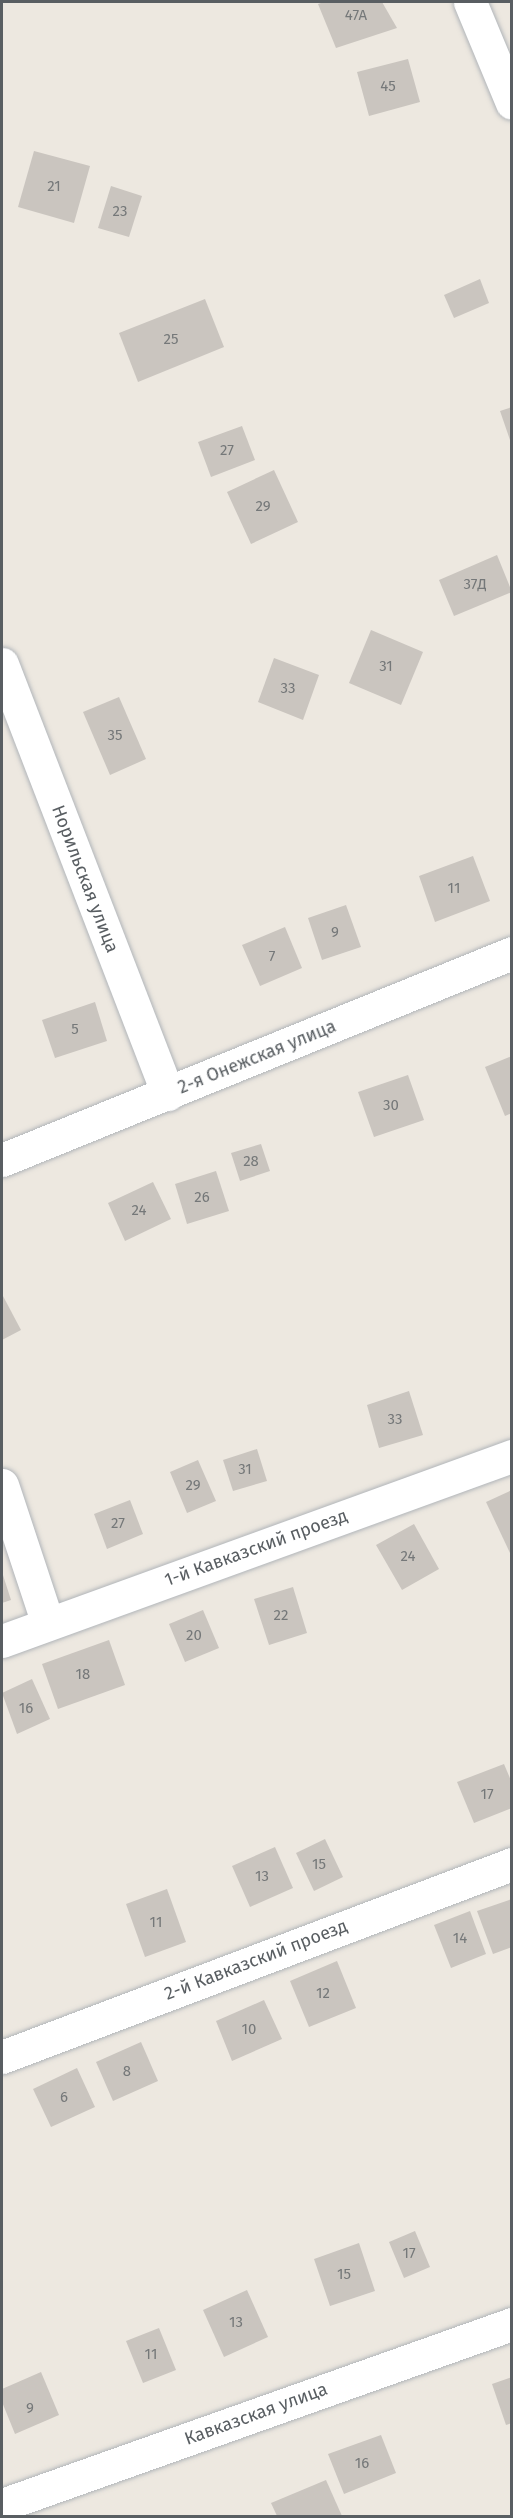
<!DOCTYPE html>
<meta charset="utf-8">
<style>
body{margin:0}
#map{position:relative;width:513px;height:2518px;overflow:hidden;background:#ede8e0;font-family:"Fira Sans",sans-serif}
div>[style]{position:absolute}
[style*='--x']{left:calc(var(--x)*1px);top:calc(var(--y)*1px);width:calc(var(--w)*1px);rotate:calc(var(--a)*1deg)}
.building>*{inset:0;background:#cac5bf}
.roads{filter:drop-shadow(0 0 2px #b1b5b9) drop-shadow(0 0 2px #b1b5b9)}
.street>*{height:33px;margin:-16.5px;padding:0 16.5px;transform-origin:16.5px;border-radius:16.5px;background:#fff}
span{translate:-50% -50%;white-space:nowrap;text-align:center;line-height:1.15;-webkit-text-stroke:6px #fff;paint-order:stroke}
.number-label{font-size:15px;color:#757879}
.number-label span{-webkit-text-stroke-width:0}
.street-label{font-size:18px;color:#595e62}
.frame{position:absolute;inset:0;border:3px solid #595e62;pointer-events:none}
</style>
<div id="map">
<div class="building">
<div style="clip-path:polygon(324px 2px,382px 2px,397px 28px,336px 48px,318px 4px)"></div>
<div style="clip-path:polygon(408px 59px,420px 102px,369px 116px,357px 72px)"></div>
<div style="clip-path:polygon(34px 151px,90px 166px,74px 223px,18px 207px)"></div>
<div style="clip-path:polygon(111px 186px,142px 196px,129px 237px,98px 228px)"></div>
<div style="clip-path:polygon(480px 279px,489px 303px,454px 318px,444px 295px)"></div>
<div style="clip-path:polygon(205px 299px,224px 347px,138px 382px,119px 333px)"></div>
<div style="clip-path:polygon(512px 407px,512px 443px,511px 443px,500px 411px)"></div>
<div style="clip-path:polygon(242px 426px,255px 460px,211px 477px,198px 442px)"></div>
<div style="clip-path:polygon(274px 470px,298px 522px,251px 544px,227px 492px)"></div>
<div style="clip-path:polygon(497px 555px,512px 592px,454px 616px,439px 580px)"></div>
<div style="clip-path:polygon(371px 630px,423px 652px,401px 705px,349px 683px)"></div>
<div style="clip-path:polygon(274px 658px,319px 675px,303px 720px,258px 702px)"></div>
<div style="clip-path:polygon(119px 697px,146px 759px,110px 775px,83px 712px)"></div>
<div style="clip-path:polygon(473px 856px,490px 901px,435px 922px,419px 876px)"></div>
<div style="clip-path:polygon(346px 905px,361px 947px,322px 960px,308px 918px)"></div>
<div style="clip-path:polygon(285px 927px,302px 968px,260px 986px,242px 945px)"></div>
<div style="clip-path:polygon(95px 1002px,107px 1041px,55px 1058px,42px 1020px)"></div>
<div style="clip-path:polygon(512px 1056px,512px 1113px,505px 1116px,485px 1067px)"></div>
<div style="clip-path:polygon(408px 1075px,424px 1120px,374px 1137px,358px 1092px)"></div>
<div style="clip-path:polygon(261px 1144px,270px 1171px,240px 1181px,231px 1153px)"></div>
<div style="clip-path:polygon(216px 1171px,229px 1211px,187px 1224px,175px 1184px)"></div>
<div style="clip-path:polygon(153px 1182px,171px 1219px,125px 1241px,108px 1203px)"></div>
<div style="clip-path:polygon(3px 1296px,21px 1330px,2px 1340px,2px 1297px)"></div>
<div style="clip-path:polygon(409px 1391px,423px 1435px,379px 1448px,367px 1405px)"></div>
<div style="clip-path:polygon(257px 1449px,267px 1481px,233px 1491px,223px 1460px)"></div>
<div style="clip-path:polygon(198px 1460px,216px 1501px,187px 1513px,170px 1472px)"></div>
<div style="clip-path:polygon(512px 1490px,512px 1552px,510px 1553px,486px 1502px)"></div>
<div style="clip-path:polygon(130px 1500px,143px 1534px,107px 1549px,94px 1514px)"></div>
<div style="clip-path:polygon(414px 1524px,439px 1569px,402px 1590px,376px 1545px)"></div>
<div style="clip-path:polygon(2px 1572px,11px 1600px,2px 1603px)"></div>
<div style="clip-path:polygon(293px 1587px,307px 1633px,269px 1645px,254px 1599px)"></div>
<div style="clip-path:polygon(203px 1610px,219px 1648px,185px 1662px,169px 1624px)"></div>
<div style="clip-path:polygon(109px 1640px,125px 1685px,58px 1709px,42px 1664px)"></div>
<div style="clip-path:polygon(32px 1679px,50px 1719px,17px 1734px,2px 1693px)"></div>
<div style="clip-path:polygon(504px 1764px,512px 1783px,512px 1808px,474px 1823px,457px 1782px)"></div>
<div style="clip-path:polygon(325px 1839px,343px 1877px,314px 1891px,296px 1853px)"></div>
<div style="clip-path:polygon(275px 1847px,293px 1888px,250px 1907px,232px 1866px)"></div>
<div style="clip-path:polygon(167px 1889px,186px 1942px,145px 1957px,126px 1904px)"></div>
<div style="clip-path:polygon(512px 1899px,512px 1947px,493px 1954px,477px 1911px)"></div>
<div style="clip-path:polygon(470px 1911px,486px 1954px,451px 1968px,434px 1925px)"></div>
<div style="clip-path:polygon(337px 1961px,356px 2008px,309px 2027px,290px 1981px)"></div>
<div style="clip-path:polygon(264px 2000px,282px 2039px,232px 2061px,216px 2021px)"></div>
<div style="clip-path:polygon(141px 2042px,158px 2081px,113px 2101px,96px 2062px)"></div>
<div style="clip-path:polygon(77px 2068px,95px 2107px,51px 2127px,33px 2089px)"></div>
<div style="clip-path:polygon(415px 2231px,430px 2267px,404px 2278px,389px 2242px)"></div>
<div style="clip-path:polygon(359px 2243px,375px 2291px,330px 2306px,314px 2259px)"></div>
<div style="clip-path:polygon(247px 2290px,268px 2337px,224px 2357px,203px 2310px)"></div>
<div style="clip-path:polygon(159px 2328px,176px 2370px,143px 2383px,126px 2341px)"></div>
<div style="clip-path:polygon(41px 2372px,59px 2415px,15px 2434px,2px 2402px,2px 2389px)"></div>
<div style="clip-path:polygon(512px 2377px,512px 2423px,506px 2425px,492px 2384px)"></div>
<div style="clip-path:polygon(381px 2435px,396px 2473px,344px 2494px,328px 2454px)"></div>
<div style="clip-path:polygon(326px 2480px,342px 2516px,277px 2516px,271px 2503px)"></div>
</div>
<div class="roads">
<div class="street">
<div style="--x:470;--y:2;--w:109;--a:67.4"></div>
<div style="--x:2;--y:664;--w:461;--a:68.9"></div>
<div style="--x:2;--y:1160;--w:550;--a:-22.09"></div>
<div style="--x:2;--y:1485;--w:146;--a:71.7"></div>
<div style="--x:2;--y:1641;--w:543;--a:-19.94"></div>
<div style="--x:2;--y:2057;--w:545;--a:-20.73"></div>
<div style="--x:2;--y:2505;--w:541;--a:-19.54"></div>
</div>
</div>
<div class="number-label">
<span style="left:356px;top:16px">47А</span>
<span style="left:388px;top:87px">45</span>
<span style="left:54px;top:187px">21</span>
<span style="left:120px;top:212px">23</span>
<span style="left:171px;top:340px">25</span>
<span style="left:227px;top:451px">27</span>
<span style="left:263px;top:507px">29</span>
<span style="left:475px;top:585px">37Д</span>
<span style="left:386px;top:667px">31</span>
<span style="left:288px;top:689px">33</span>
<span style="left:115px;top:736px">35</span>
<span style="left:454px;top:889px">11</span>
<span style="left:335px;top:933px">9</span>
<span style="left:272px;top:957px">7</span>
<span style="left:75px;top:1030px">5</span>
<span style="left:391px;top:1106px">30</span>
<span style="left:251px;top:1162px">28</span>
<span style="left:202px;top:1198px">26</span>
<span style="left:139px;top:1211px">24</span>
<span style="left:395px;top:1420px">33</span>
<span style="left:245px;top:1470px">31</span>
<span style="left:193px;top:1486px">29</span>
<span style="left:118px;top:1524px">27</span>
<span style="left:408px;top:1557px">24</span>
<span style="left:281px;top:1616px">22</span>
<span style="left:194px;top:1636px">20</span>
<span style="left:83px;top:1675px">18</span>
<span style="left:26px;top:1709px">16</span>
<span style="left:487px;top:1795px">17</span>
<span style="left:319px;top:1865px">15</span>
<span style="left:262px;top:1877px">13</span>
<span style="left:156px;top:1923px">11</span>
<span style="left:460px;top:1939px">14</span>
<span style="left:323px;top:1994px">12</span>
<span style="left:249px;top:2030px">10</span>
<span style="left:127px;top:2072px">8</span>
<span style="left:64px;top:2098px">6</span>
<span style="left:409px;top:2254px">17</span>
<span style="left:344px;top:2275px">15</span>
<span style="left:236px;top:2323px">13</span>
<span style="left:151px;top:2355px">11</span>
<span style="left:30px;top:2409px">9</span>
<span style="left:362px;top:2464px">16</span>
</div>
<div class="street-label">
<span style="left:85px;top:879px;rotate:69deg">Норильская улица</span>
<span style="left:257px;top:1057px;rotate:-22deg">2-я Онежская улица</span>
<span style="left:256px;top:1548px;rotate:-20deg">1-й Кавказский проезд</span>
<span style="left:256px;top:1960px;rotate:-21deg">2-й Кавказский проезд</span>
<span style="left:256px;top:2414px;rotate:-20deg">Кавказская улица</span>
</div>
<div class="frame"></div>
</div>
